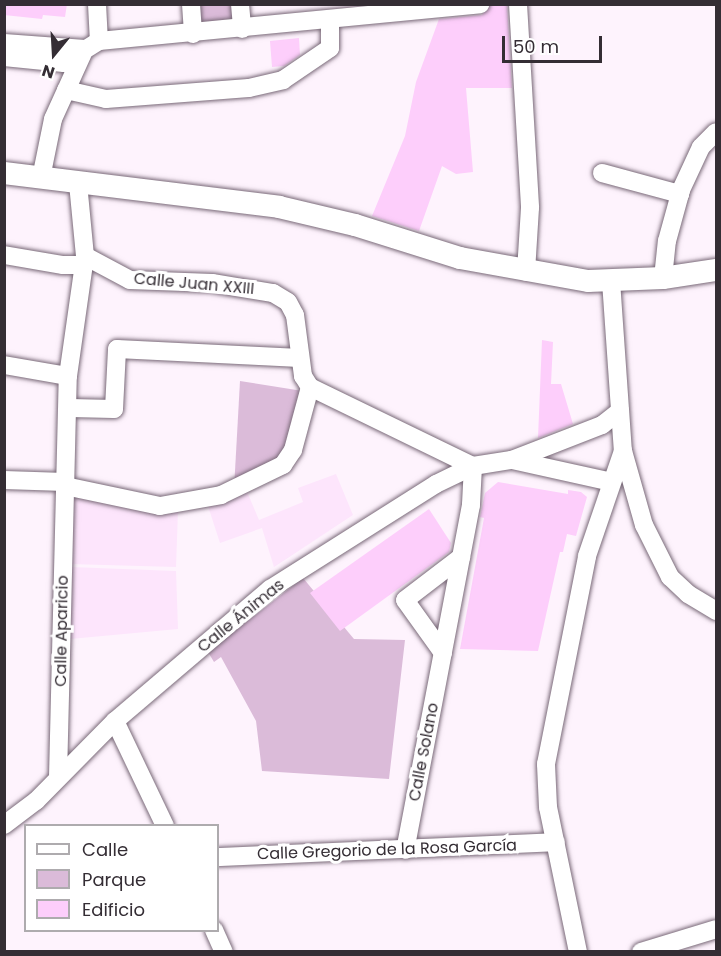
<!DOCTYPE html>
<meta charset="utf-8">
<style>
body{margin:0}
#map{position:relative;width:721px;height:956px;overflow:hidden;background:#fef3fd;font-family:Poppins,sans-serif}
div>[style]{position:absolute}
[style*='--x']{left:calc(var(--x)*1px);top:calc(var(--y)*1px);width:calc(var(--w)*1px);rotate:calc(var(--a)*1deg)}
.built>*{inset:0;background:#fde5fc}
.green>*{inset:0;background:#dbbbd9}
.building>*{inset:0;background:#fdcefb}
.roads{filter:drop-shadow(0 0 2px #796978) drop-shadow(0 0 2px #796978)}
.minor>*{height:18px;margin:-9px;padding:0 9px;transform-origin:9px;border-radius:9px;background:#fff}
.major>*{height:22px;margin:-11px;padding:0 11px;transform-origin:11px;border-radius:11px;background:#fff}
span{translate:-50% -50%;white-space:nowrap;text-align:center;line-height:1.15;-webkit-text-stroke:6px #fff;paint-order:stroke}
.street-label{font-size:16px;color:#342d34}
.frame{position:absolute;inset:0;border:6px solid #342d34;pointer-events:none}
.legend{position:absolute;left:24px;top:824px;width:195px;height:108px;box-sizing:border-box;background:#fff;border:2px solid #aeabae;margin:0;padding:8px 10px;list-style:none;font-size:18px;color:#342d34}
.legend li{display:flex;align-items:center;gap:12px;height:30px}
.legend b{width:30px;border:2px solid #aeabae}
.north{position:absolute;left:24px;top:24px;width:60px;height:60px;-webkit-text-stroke:4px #fff;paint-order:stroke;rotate:198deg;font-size:16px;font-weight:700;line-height:24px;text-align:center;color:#342d34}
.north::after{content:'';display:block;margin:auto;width:21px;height:27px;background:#342d34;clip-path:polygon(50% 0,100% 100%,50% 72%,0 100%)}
.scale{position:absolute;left:502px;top:36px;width:100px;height:27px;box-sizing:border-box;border:3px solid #342d34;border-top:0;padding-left:8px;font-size:18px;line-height:21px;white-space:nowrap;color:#342d34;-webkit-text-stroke:4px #fff;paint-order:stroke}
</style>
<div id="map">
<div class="built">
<div style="clip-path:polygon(336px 474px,353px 515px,274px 567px,262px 528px,220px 543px,207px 503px,245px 487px,259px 520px,303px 502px,298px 488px)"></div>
<div style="clip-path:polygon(69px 490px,178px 511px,176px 567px,69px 564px)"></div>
<div style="clip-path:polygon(70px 567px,176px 571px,178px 629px,70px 639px)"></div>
</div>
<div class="green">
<div style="clip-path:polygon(191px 5px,240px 5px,242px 29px,193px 34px)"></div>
<div style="clip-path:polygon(240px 381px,309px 392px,293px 450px,234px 489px)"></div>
<div style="clip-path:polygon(303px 578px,354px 639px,405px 640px,389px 779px,262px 771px,256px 721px,221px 657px,214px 662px,208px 652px)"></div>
</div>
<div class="building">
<div style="clip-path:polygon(4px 4px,67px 4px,65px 17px,43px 15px,42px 19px,4px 15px)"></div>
<div style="clip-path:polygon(491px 4px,507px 4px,512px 88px,466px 88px,473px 172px,456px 174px,442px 166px,419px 231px,372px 216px,405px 136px,416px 82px,439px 19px,482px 15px)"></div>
<div style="clip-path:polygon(299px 38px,300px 55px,284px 66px,272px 67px,270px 41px)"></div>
<div style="clip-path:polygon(542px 340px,553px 342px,551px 384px,561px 384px,573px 424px,538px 438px)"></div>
<div style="clip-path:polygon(498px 482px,568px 494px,568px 490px,581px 492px,587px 497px,576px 536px,567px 534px,563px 552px,560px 552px,538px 651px,460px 649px,484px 518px,480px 517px,485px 493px)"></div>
<div style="clip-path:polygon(429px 509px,451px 543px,449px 552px,340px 631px,310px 593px)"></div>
</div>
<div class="roads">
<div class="minor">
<div style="--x:97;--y:4;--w:37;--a:87"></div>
<div style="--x:191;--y:4;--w:30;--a:86"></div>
<div style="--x:240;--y:4;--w:25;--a:85"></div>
<div style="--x:518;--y:4;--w:204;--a:86.6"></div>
<div style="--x:530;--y:208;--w:64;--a:93.6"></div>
<div style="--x:4;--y:43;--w:81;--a:4.2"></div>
<div style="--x:4;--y:57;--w:60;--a:5.7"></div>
<div style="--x:64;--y:63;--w:41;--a:-32.2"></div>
<div style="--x:99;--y:41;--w:383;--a:-5.5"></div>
<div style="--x:66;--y:90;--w:41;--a:12.7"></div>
<div style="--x:106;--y:99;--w:143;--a:-4.4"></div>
<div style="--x:249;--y:88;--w:35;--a:-13"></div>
<div style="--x:283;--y:80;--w:57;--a:-34.2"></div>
<div style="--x:330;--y:48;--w:26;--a:-90"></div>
<div style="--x:602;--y:173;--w:81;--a:15.1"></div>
<div style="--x:41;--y:178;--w:60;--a:-78.5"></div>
<div style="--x:53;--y:119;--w:72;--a:-65.6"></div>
<div style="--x:4;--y:255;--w:60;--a:9.6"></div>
<div style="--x:63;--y:265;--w:21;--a:0"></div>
<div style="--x:85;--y:256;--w:51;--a:28.1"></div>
<div style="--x:130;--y:280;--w:82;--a:2.1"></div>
<div style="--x:212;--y:283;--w:62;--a:9.3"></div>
<div style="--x:273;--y:293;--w:17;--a:31"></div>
<div style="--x:288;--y:302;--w:15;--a:62"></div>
<div style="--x:295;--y:315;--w:62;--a:82.5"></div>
<div style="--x:303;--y:376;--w:13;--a:58"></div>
<div style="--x:310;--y:387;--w:181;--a:25.9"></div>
<div style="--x:473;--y:466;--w:39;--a:93"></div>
<div style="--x:471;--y:505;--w:351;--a:100.8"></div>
<div style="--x:663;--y:278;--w:37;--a:-84"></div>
<div style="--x:667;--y:241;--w:53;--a:-74.6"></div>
<div style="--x:681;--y:190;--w:47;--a:-65.1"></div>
<div style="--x:701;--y:147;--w:21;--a:-45"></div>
<div style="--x:611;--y:281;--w:170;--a:86"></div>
<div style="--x:623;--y:451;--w:77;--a:74.2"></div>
<div style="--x:644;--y:525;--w:58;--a:63.4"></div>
<div style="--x:670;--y:577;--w:25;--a:43"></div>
<div style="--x:688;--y:594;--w:33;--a:31"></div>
<div style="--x:4;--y:365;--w:65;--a:9.8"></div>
<div style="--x:70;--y:408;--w:44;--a:1.3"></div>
<div style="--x:114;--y:409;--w:60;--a:-87.1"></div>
<div style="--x:117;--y:349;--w:183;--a:2.8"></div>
<div style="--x:512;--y:460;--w:102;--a:12.4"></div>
<div style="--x:4;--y:480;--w:61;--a:1.9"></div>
<div style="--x:65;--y:486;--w:97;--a:11.9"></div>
<div style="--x:160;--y:506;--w:62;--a:-10.2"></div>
<div style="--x:221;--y:495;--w:69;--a:-25.8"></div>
<div style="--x:283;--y:465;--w:18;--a:-56"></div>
<div style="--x:293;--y:450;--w:65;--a:-74.9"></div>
<div style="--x:443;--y:653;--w:65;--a:-125.6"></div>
<div style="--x:405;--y:600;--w:71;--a:-37.5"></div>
<div style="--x:115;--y:721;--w:116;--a:64.5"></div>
<div style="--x:58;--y:777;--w:401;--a:-88.6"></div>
<div style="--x:68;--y:376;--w:121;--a:-81.9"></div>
<div style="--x:85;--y:256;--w:73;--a:-95.5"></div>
<div style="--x:4;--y:825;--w:40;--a:-37"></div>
<div style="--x:36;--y:801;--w:112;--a:-45.4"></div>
<div style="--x:115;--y:721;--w:204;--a:-40.4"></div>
<div style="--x:270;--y:589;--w:196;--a:-32.3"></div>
<div style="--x:436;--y:484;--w:41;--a:-25.9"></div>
<div style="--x:473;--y:466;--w:39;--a:-9"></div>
<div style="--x:512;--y:460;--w:97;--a:-21.3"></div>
<div style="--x:602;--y:425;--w:23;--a:-38"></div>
<div style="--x:218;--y:857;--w:338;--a:-2.5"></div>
<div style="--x:214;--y:930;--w:24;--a:66"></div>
<div style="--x:578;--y:952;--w:148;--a:-101.7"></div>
<div style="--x:548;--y:807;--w:43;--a:-92.7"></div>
<div style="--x:546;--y:764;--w:212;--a:-78.8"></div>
<div style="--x:587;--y:556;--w:111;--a:-71.1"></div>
<div style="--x:641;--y:952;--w:78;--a:-17"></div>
</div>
<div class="major">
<div style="--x:4;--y:173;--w:277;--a:7"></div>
<div style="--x:279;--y:207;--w:78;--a:13.3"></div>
<div style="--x:355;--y:225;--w:110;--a:17.4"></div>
<div style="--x:460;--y:258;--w:130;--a:10.2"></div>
<div style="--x:588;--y:281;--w:75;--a:-2.3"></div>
<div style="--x:663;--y:278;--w:54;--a:-8.6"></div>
</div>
</div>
<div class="street-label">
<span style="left:194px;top:284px;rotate:5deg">Calle Juan XXIII</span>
<span style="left:241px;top:616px;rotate:-39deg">Calle Ánimas</span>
<span style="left:62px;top:631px;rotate:-89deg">Calle Aparicio</span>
<span style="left:424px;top:752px;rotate:-79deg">Calle Solano</span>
<span style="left:387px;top:850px;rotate:-2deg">Calle Gregorio de la Rosa García</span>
</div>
<div class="frame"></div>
<ul class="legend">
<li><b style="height:8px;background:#fff"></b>Calle</li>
<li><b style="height:16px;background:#dbbbd9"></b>Parque</li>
<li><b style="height:16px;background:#fdcefb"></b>Edificio</li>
</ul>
<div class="north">N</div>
<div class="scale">50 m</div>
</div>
